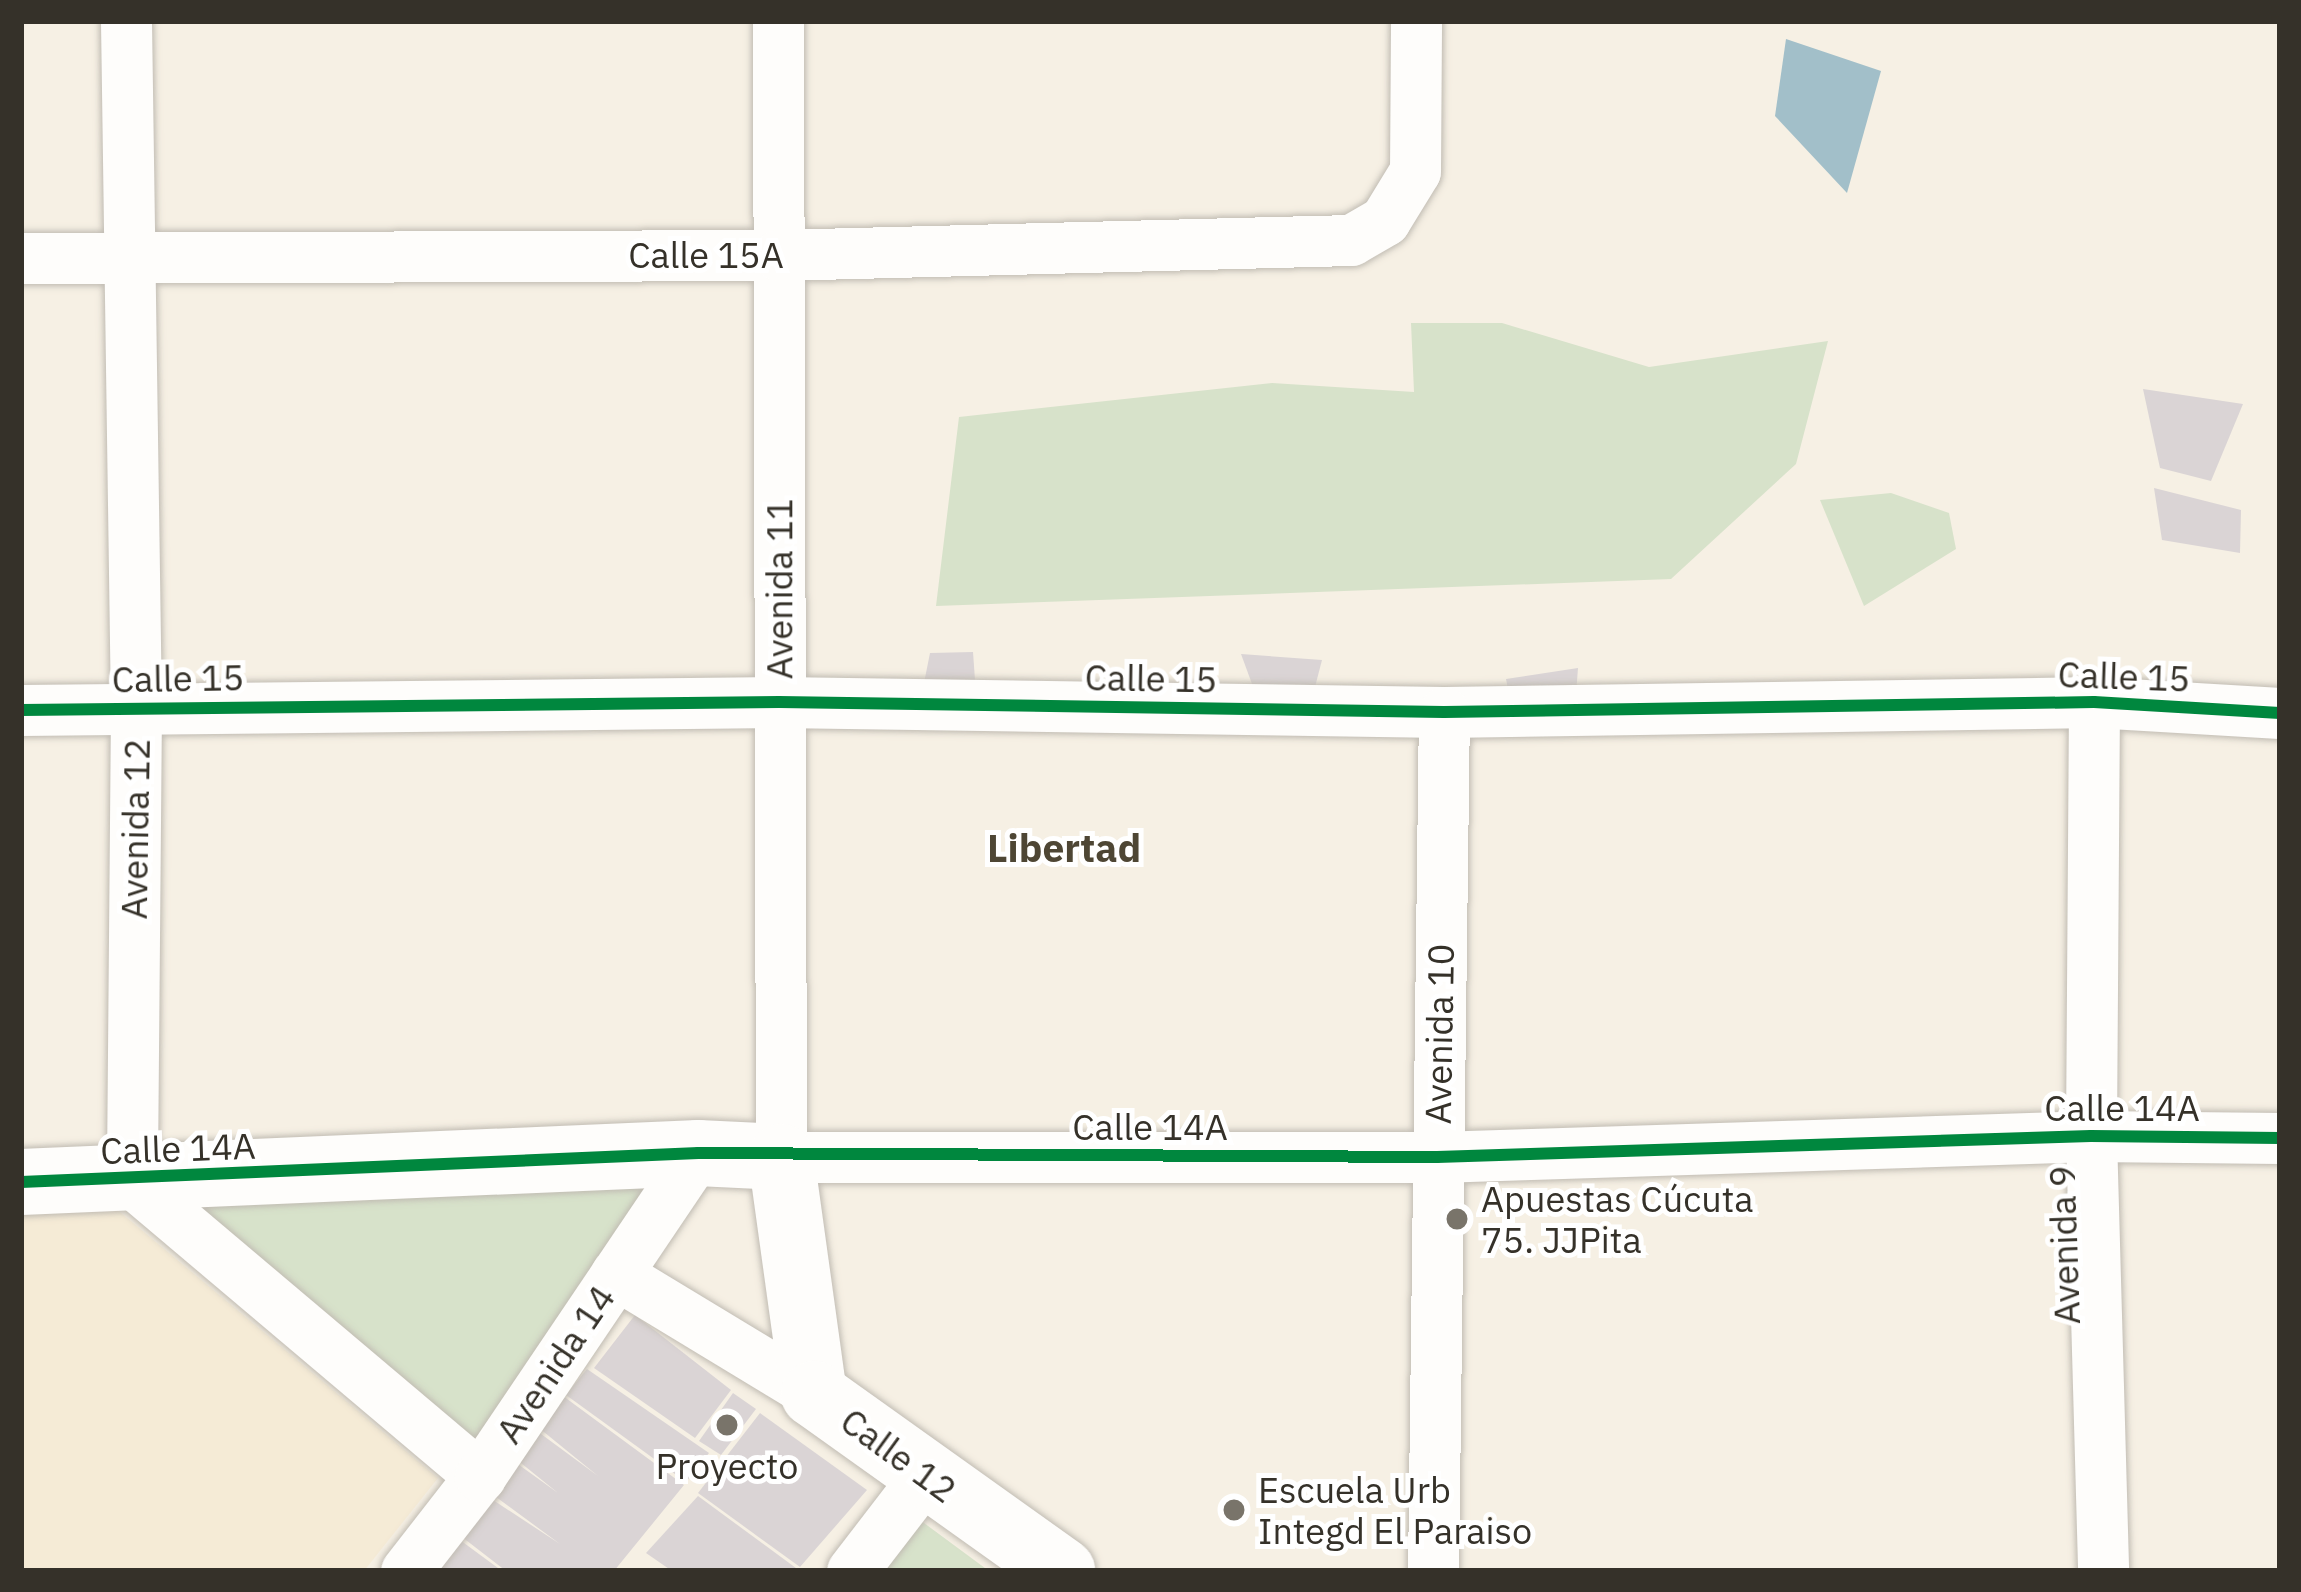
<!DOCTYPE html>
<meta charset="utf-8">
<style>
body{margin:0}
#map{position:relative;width:2301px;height:1592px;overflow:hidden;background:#f6f0e4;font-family:"IBM Plex Sans",sans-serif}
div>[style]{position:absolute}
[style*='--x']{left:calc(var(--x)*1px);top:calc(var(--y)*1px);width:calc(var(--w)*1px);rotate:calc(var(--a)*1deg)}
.built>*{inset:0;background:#f5ebd6}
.green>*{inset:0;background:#d7e2ca}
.water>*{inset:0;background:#a2bfc9}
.building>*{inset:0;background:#dad4d5}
.roads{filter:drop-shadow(0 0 3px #c1bcb3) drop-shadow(0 0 3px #c1bcb3)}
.street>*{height:51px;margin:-25.5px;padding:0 25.5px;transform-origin:25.5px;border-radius:25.5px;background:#fefdfb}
.secondary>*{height:66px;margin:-33px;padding:0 33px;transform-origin:33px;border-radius:33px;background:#fefdfb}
.cycleway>*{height:12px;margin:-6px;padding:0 6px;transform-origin:6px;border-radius:6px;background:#00873e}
.dots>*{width:33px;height:33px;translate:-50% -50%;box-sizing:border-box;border:6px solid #fff;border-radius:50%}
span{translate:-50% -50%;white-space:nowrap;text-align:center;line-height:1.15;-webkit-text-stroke:10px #fff;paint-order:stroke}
.street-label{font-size:36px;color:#353129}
.poi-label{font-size:36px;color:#353129}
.left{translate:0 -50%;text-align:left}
.neighbourhood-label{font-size:39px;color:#4e4634;font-weight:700}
.frame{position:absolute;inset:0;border:24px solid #353129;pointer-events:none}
</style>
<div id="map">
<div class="built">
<div style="clip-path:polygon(21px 1207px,114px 1207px,438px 1478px,364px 1571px,21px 1571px)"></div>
</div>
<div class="green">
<div style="clip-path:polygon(1411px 323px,1502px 323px,1649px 367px,1828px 341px,1796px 464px,1671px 579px,936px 606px,959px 417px,1272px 383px,1414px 392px)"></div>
<div style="clip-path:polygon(1891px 493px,1949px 513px,1956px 549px,1864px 606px,1820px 500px)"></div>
<div style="clip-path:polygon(663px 1171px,475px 1452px,185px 1198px)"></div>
<div style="clip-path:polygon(920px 1520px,989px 1571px,879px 1571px)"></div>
</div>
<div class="water">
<div style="clip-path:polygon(1786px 39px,1881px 71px,1847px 193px,1775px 116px)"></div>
</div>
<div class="building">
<div style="clip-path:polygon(2143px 389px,2243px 404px,2211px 481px,2160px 468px)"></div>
<div style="clip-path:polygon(2154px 488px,2241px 510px,2240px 553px,2162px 540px)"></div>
<div style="clip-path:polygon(973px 652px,975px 680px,923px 688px,930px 653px)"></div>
<div style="clip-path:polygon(1241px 654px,1322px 660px,1315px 687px,1252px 684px)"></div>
<div style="clip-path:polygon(1578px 668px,1576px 694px,1510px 699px,1506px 679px)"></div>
<div style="clip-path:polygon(635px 1315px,731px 1390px,695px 1438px,594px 1368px)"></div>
<div style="clip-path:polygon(587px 1369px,709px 1453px,686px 1482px,566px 1395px)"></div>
<div style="clip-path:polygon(733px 1393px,756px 1409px,721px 1455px,699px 1441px)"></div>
<div style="clip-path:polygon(563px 1396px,684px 1485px,614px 1571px,506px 1571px,462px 1537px,490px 1498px,560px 1544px,492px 1494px,515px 1462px,558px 1493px,516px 1459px,537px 1431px,598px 1476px,539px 1428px)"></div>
<div style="clip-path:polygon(760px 1413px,867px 1490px,800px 1567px,698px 1493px)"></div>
<div style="clip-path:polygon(698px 1496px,800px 1571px,672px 1571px,646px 1553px)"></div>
<div style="clip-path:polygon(460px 1540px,502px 1571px,437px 1571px)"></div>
</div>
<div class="roads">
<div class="street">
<div style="--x:126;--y:21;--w:687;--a:89.17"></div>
<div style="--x:136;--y:708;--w:474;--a:90.5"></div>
<div style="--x:132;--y:1182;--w:456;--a:40.2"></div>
<div style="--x:778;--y:21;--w:1136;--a:89.85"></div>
<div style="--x:781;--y:1157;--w:656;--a:0"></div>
<div style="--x:1437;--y:1157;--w:654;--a:-1.84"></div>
<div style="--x:2091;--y:1136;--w:189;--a:0.6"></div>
<div style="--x:21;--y:258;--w:757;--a:-0.23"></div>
<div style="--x:778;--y:255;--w:573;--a:-1.5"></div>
<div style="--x:1351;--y:240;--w:39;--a:-30"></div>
<div style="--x:1385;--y:220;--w:57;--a:-58.5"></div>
<div style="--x:1415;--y:171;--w:150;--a:-89.6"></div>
<div style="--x:2094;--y:702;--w:434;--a:90.4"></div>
<div style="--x:2091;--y:1136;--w:435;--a:88.4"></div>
<div style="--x:21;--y:710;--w:758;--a:-0.6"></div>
<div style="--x:779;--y:702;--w:665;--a:0.86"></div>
<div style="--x:1444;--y:712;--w:650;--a:-0.88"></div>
<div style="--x:2094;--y:702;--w:186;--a:3.4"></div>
<div style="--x:616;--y:1274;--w:232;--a:31.2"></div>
<div style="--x:406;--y:1571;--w:120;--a:-52.1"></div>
<div style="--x:480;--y:1476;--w:390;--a:-56"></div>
<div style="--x:852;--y:1571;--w:121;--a:-52.4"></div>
<div style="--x:1433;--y:1571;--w:859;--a:-89.27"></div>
</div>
<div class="secondary">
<div style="--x:21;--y:1182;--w:678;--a:-2.45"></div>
<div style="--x:698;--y:1153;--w:83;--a:2.8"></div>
<div style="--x:781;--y:1157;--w:239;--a:82.1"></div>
<div style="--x:814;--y:1394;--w:305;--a:35.5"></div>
</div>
</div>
<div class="cycleway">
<div style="--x:21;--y:710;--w:758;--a:-0.6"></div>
<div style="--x:779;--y:702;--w:665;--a:0.86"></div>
<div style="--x:1444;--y:712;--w:650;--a:-0.88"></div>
<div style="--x:2094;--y:702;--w:186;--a:3.4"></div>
<div style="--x:21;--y:1182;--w:678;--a:-2.45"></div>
<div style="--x:698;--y:1153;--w:739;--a:0.31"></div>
<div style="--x:1437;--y:1157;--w:654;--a:-1.84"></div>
<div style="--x:2091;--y:1136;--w:189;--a:0.6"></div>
</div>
<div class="dots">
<div style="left:1457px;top:1219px;background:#79746a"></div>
<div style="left:727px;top:1425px;background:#79746a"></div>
<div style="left:1234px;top:1510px;background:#79746a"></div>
</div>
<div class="street-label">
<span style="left:706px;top:255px">Calle 15A</span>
<span style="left:779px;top:589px;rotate:-90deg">Avenida 11</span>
<span style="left:2124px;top:676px;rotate:2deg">Calle 15</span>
<span style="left:178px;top:678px;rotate:-1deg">Calle 15</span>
<span style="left:1151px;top:678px;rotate:1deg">Calle 15</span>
<span style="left:135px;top:829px;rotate:-89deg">Avenida 12</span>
<span style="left:1439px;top:1034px;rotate:-89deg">Avenida 10</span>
<span style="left:2122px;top:1108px">Calle 14A</span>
<span style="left:1150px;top:1127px">Calle 14A</span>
<span style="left:178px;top:1148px;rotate:-2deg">Calle 14A</span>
<span style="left:2064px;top:1245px;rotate:-92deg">Avenida 9</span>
<span style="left:555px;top:1364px;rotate:-56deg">Avenida 14</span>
<span style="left:899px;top:1455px;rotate:36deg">Calle 12</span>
</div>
<div class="poi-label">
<span class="left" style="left:1481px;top:1219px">Apuestas Cúcuta<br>75. JJPita</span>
<span style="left:727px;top:1466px">Proyecto</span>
<span class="left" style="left:1258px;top:1510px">Escuela Urb<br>Integd El Paraiso</span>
</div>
<div class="neighbourhood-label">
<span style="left:1064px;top:848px">Libertad</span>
</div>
<div class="frame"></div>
</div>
